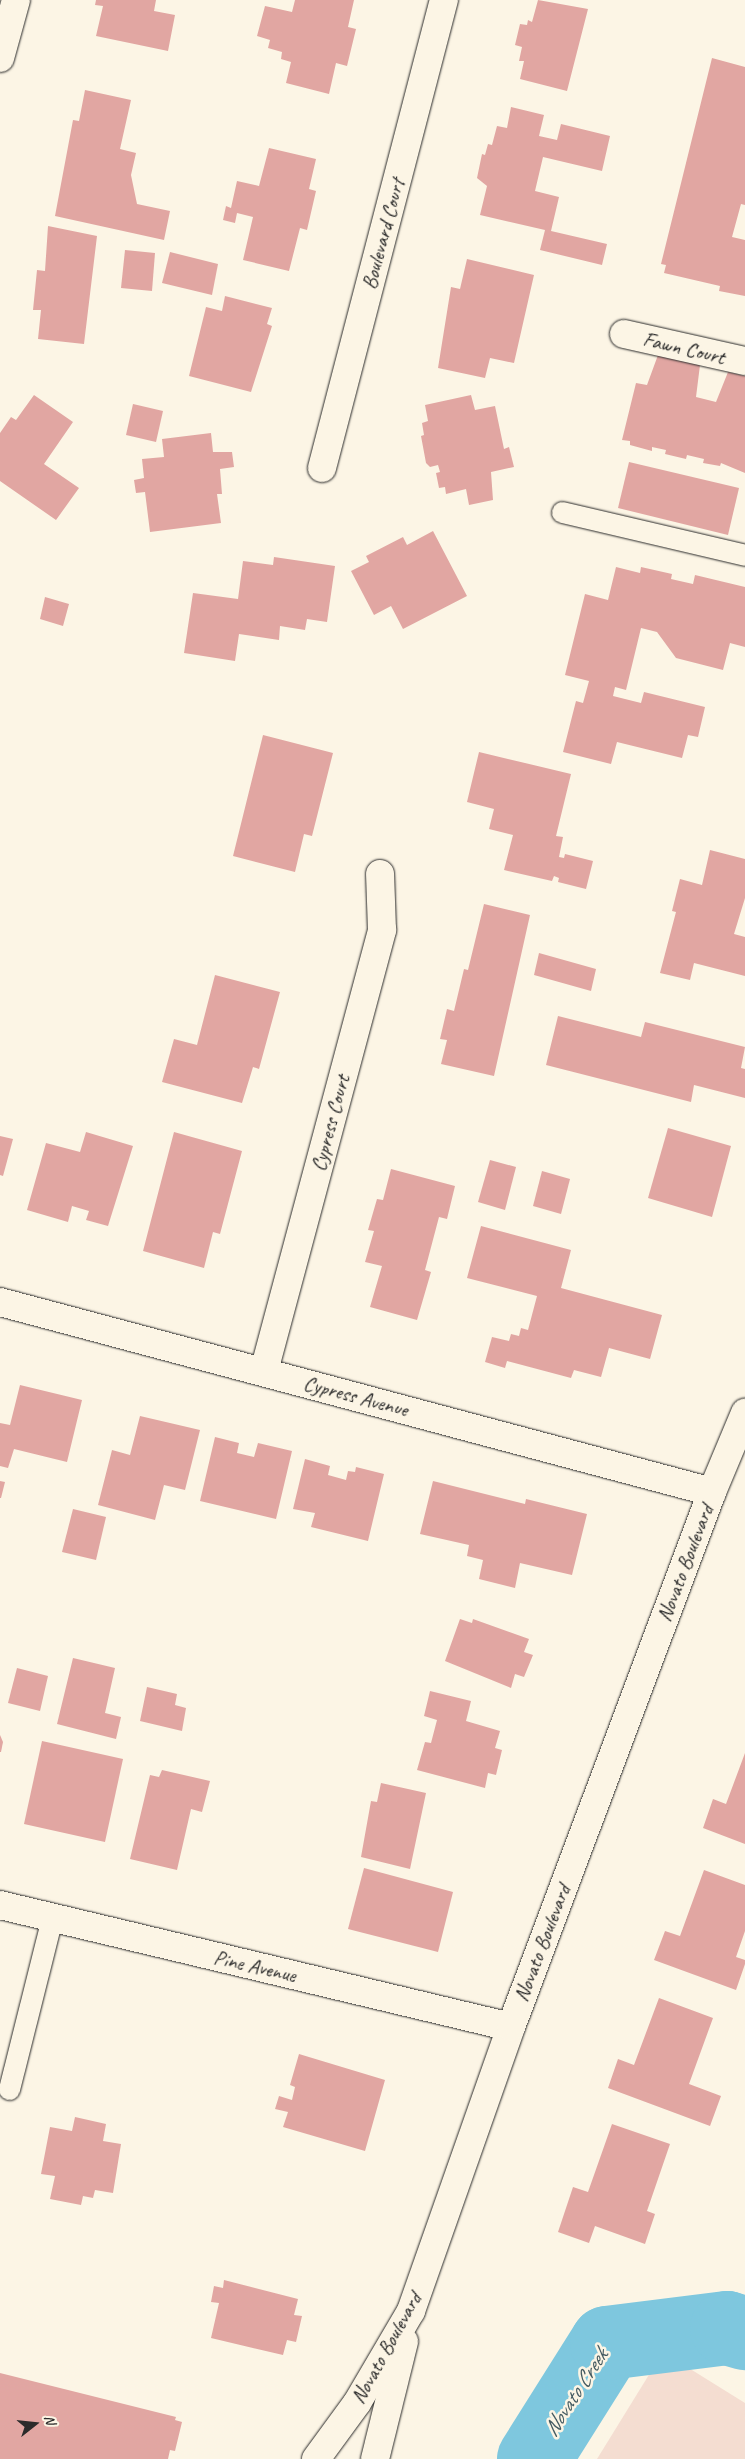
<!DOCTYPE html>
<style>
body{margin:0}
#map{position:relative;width:745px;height:2459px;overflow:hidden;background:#fcf5e5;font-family:Caveat,sans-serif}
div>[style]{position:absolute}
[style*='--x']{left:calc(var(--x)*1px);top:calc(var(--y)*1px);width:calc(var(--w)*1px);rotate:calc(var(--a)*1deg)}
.built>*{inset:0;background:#f4ddd1}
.river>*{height:74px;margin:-37px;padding:0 37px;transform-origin:37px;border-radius:37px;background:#7ec7de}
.building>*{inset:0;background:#e1a6a2}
.roads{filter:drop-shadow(0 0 1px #2b2b2b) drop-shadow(0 0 1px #2b2b2b)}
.service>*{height:21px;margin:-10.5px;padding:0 10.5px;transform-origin:10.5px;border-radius:10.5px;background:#fcf5e5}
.minor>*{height:28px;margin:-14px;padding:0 14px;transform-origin:14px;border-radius:14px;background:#fcf5e5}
.secondary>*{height:28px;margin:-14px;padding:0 14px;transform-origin:14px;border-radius:14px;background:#fcf5e5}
span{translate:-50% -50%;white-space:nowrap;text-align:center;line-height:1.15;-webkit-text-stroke:5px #fcf5e5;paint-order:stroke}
.street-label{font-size:21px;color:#2b2b2b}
.water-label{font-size:22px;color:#445a61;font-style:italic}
.north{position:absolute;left:10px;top:2399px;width:50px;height:50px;-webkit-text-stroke:4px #fcf5e5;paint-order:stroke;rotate:74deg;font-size:14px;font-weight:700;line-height:20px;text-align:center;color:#2b2b2b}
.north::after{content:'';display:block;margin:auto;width:18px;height:22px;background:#2b2b2b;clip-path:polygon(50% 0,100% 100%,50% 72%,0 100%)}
</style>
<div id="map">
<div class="built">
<div style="clip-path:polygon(663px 2352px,745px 2403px,745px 2459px,597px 2459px)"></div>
</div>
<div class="river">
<div style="--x:534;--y:2459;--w:137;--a:-57.8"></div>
<div style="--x:607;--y:2343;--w:121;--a:-7.1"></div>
<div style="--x:727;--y:2328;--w:19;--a:16"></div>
</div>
<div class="building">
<div style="clip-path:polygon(96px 0,156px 0,154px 11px,175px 15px,168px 51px,96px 36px,103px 6px,95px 5px)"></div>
<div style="clip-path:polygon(295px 0,354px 0,348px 27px,356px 29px,347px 66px,336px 63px,329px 94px,286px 83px,291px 62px,281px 59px,282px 52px,268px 48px,270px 40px,257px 36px,265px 6px,292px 12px)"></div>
<div style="clip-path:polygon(538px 0,588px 9px,567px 91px,520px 79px,524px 61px,519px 61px,522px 47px,515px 45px,520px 24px,527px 25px,528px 20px,532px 22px)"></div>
<div style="clip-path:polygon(712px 58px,745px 67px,745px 205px,741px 204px,732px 237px,745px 240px,745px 296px,719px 291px,720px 286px,664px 273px,666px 265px,661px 264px)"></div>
<div style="clip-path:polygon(85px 90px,131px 100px,120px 149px,136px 153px,131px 175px,137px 204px,170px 211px,164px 240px,55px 216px,73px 120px,79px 121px)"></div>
<div style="clip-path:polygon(511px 107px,544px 115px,539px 136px,557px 140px,561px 124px,610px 136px,602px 171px,543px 157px,535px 191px,559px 197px,551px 231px,607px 244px,602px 265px,540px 250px,545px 230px,480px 215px,487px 186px,477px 178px,482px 154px,485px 155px,488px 144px,492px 145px,497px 126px,507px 128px)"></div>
<div style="clip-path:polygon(269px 148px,316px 159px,309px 189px,316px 191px,307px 230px,300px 228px,289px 271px,243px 260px,253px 217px,237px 213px,235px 223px,223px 220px,226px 206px,231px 208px,237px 181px,259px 186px)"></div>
<div style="clip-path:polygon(48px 226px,97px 236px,84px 344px,38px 339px,41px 310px,33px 310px,37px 270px,45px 271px)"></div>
<div style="clip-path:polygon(125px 250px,155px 253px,152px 291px,121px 288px)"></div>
<div style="clip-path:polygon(170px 252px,218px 264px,212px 295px,162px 283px)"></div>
<div style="clip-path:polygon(467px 259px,534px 275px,514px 363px,490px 358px,485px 378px,438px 368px,451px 287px,460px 289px)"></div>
<div style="clip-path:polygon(225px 296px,272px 308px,267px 324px,272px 326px,251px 392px,189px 376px,206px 307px,222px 311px)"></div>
<div style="clip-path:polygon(658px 355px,700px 365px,696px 397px,716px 402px,728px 372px,745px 376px,745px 473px,721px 463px,720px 466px,703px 463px,704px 459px,687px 455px,686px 459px,665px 454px,666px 450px,652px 447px,652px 451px,630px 445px,630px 441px,622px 440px,636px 383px,647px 385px)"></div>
<div style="clip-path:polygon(34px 395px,73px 422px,44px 464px,79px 488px,56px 520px,0 481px,0 433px,11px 417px,16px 420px)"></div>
<div style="clip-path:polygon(471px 395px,475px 410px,495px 406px,504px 449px,509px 447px,514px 467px,491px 472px,493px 500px,469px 505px,466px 489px,446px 494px,445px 487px,439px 488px,436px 473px,440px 472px,438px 465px,430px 467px,426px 463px,421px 436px,424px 435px,422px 423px,428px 421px,425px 405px)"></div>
<div style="clip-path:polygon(133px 404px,163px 411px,156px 442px,126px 435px)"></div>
<div style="clip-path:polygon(211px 433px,213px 452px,232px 452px,234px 467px,220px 469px,222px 494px,217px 494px,221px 523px,150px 532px,145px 492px,136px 493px,134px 480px,144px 478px,142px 459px,164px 457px,162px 439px)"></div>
<div style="clip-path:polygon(629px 462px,739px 488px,728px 535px,618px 508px)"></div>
<div style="clip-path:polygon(433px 531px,467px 596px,403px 629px,391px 606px,374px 615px,351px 571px,369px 562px,366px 556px,403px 537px,407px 545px)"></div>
<div style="clip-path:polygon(274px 557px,335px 566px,327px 622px,307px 619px,305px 630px,280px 626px,279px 640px,239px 634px,235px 661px,184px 653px,193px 593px,238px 599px,243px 561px,273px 565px)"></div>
<div style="clip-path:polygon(616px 567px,640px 573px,641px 567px,672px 574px,671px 579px,693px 584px,695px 575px,745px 587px,745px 647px,730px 643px,723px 670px,676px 658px,657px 632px,641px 628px,626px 690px,615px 687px,613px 696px,641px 703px,644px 692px,705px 707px,698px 737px,688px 735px,682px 758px,617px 742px,611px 764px,563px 752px,576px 701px,583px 703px,589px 681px,565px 675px,585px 594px,608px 600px)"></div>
<div style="clip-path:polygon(45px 597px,69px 604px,63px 626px,40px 619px)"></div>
<div style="clip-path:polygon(263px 735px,333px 753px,312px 836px,304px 834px,295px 872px,233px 856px)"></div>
<div style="clip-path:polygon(479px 752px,571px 774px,556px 836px,563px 837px,559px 857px,564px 858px,565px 854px,593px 861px,586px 889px,558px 882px,559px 878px,554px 876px,552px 881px,504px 870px,513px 835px,489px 829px,494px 809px,467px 802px)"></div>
<div style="clip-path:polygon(710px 850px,745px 859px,745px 898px,734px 934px,745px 937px,745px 976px,694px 963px,690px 980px,660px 973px,676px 912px,672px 911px,680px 879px,702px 885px)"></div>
<div style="clip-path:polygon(484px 904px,530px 915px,494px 1076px,441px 1064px,447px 1040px,440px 1039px,447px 1009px,454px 1011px,464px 969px,468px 970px)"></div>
<div style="clip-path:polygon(539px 953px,596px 969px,591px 991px,534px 975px)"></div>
<div style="clip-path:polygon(215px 975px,280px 992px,259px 1069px,253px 1067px,242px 1103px,162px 1082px,174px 1039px,197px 1045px)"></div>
<div style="clip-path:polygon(558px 1016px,641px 1037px,645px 1022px,745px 1047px,741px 1068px,745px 1069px,745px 1098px,694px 1085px,691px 1102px,546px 1065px)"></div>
<div style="clip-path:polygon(668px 1128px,731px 1146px,712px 1217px,648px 1198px)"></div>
<div style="clip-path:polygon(86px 1132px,133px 1146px,108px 1226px,86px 1220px,89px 1211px,72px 1206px,68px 1222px,27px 1210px,46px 1143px,80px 1152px)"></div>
<div style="clip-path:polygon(174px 1132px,242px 1151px,220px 1234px,213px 1232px,204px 1268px,143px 1251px)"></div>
<div style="clip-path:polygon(0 1136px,13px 1139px,3px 1176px,0 1175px)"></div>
<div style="clip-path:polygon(490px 1160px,516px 1167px,505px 1210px,478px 1202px)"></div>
<div style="clip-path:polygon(391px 1169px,455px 1186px,447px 1219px,439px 1217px,425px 1270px,431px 1272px,417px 1320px,370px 1307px,382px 1266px,365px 1262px,374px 1231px,368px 1230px,377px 1199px,383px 1200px)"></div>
<div style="clip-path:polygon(542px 1171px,570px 1179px,561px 1214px,533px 1206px)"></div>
<div style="clip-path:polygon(481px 1226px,571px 1250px,561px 1288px,662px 1315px,650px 1359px,609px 1348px,601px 1377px,574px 1370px,571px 1378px,507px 1361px,505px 1368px,485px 1362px,492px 1337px,509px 1341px,511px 1334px,519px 1336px,521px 1328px,528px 1330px,537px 1296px,467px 1278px)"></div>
<div style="clip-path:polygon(20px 1385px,82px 1400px,67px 1462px,14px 1449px,8px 1468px,0 1466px,0 1423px,10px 1425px)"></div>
<div style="clip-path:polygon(140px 1416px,200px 1430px,185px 1490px,164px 1485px,155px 1520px,98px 1505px,112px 1450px,130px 1455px)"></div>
<div style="clip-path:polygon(215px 1437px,239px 1443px,237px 1453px,254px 1457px,258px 1443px,292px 1451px,276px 1519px,200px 1501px)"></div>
<div style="clip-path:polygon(305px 1459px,330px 1466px,328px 1475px,346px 1480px,348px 1471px,355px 1472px,356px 1467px,384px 1474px,368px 1541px,311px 1527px,315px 1513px,293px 1509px)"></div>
<div style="clip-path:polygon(0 1481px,5px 1482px,1px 1498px,0 1498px)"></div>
<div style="clip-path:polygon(433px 1481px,525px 1504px,526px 1499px,587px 1514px,572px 1575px,520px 1563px,515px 1588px,479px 1579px,483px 1560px,467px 1556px,469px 1545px,420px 1534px)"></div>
<div style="clip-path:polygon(73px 1509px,106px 1517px,96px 1560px,62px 1552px)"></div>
<div style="clip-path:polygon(460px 1619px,472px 1623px,473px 1619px,529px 1639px,524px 1652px,533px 1655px,524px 1677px,515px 1674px,511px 1688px,445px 1661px)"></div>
<div style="clip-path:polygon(73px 1658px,115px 1668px,105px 1713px,121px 1717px,116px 1739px,57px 1724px)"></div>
<div style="clip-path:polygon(17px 1668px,48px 1676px,40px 1711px,8px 1703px)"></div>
<div style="clip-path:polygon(147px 1687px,177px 1694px,175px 1705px,186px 1708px,182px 1731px,140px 1721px)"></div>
<div style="clip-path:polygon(430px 1691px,471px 1701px,466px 1721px,500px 1731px,495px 1748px,502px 1750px,496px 1775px,488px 1773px,485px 1788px,417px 1770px,425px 1742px,431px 1743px,437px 1720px,424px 1716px)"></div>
<div style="clip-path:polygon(0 1735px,3px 1742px,1px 1752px,0 1752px)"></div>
<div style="clip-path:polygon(42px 1741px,123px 1759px,105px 1842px,24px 1824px)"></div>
<div style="clip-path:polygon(745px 1753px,745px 1844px,703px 1828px,713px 1799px,726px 1804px)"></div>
<div style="clip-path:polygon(162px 1770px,210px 1781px,202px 1812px,191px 1809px,177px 1870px,130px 1859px,150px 1775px,159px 1777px)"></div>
<div style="clip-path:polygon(381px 1783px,426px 1793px,410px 1869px,361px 1857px,371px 1801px,377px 1802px)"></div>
<div style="clip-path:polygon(364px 1868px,453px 1892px,438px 1952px,348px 1929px)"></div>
<div style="clip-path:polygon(704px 1870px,745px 1885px,745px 1931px,736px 1957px,745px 1960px,745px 1964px,736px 1990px,654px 1960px,665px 1931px,680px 1936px)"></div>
<div style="clip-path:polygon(659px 1998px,713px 2018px,689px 2084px,721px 2096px,710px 2126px,608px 2088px,618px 2059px,634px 2065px)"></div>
<div style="clip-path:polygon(299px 2054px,385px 2080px,365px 2151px,283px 2127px,288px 2112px,275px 2109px,279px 2096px,292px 2100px,295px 2087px,290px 2085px)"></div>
<div style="clip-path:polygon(75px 2117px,106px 2124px,103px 2141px,121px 2144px,113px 2193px,95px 2190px,93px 2198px,83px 2196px,81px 2205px,50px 2199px,55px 2176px,41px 2174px,50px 2127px,72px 2131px)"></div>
<div style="clip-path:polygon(612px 2124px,670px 2144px,647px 2211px,655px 2214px,645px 2244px,595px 2226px,589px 2243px,558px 2232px,573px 2187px,588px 2192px)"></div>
<div style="clip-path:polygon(224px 2280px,298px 2299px,294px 2315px,302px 2316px,296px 2342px,287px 2340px,283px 2355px,211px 2338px,219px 2303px,211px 2302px,214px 2286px,223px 2288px)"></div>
<div style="clip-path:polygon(0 2373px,176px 2417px,175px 2420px,182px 2422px,175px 2451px,170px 2450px,168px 2459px,0 2459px)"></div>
</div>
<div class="roads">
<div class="service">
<div style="--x:562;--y:512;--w:188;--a:13.2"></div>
<div style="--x:9;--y:2089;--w:176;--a:-75.9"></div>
</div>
<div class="minor">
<div style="--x:0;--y:58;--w:60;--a:-74.6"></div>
<div style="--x:624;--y:334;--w:124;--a:12.6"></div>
<div style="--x:322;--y:468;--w:484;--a:-75.4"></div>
<div style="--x:0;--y:1302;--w:737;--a:14.94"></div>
<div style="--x:264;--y:1371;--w:457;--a:-75"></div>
<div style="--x:382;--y:930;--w:56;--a:-92"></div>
<div style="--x:0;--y:1905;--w:525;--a:13.43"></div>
</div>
<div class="secondary">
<div style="--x:316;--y:2459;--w:69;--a:-53.8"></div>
<div style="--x:357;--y:2403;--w:107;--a:-59.6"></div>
<div style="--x:411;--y:2311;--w:301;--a:-70.6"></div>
<div style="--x:511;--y:2027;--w:572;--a:-69.41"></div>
<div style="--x:712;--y:1492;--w:86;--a:-67.3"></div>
<div style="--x:375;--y:2459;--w:121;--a:-76.1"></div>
</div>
</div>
<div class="street-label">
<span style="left:383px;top:234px;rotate:-75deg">Boulevard Court</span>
<span style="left:684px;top:348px;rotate:13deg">Fawn Court</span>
<span style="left:330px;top:1123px;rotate:-75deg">Cypress Court</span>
<span style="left:356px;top:1396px;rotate:15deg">Cypress Avenue</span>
<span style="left:685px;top:1563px;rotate:-69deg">Novato Boulevard</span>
<span style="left:542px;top:1943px;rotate:-69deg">Novato Boulevard</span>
<span style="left:255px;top:1966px;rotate:13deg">Pine Avenue</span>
<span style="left:386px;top:2348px;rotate:-61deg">Novato Boulevard</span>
</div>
<div class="water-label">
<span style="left:576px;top:2393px;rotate:-57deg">Novato Creek</span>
</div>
<div class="north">N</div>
</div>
